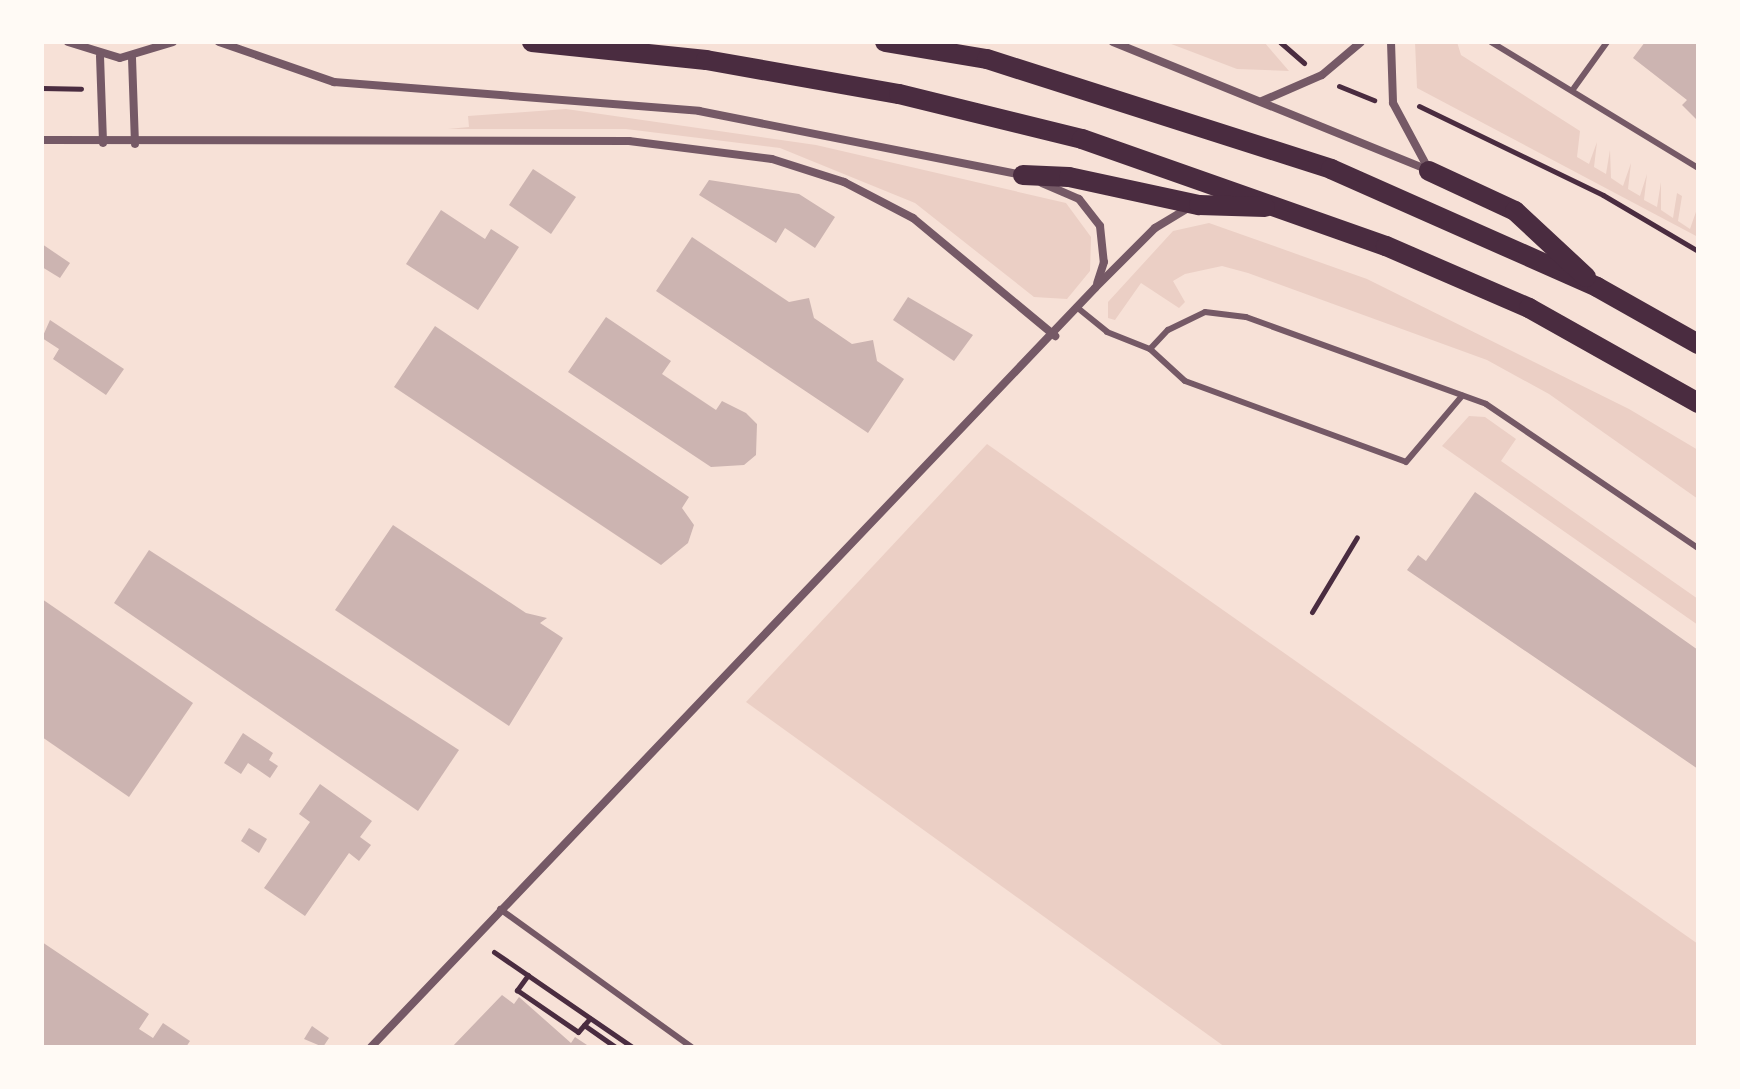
<!DOCTYPE html>
<style>
body{margin:0}
#map{position:relative;width:1740px;height:1089px;overflow:hidden;background:#f7e1d7;font-family:"Crimson Pro",serif}
div>[style]{position:absolute}
[style*='--x']{left:calc(var(--x)*1px);top:calc(var(--y)*1px);width:calc(var(--w)*1px);rotate:calc(var(--a)*1deg)}
.green>*{inset:0;background:#ebcfc5}
.building>*{inset:0;background:#ccb4b1}
.path>*{height:5px;margin:-2.5px;padding:0 2.5px;transform-origin:2.5px;border-radius:2.5px;background:#4a2c40}
.service>*{height:6px;margin:-3px;padding:0 3px;transform-origin:3px;border-radius:3px;background:#755966}
.minor>*{height:8px;margin:-4px;padding:0 4px;transform-origin:4px;border-radius:4px;background:#755966}
.primary>*{height:20px;margin:-10px;padding:0 10px;transform-origin:10px;border-radius:10px;background:#4a2c40}
span{translate:-50% -50%;white-space:nowrap;text-align:center;line-height:1.15;-webkit-text-stroke:8px #fffaf5;paint-order:stroke}
.frame{position:absolute;inset:0;border:44px solid #fffaf5;pointer-events:none}
</style>
<div id="map">
<div class="green">
<div style="clip-path:polygon(1166px 42px,1264px 42px,1289px 71px,1237px 69px)"></div>
<div style="clip-path:polygon(1415px 42px,1457px 42px,1461px 55px,1580px 131px,1577px 157px,1589px 164px,1597px 142px,1594px 167px,1606px 174px,1610px 150px,1611px 178px,1623px 186px,1631px 163px,1628px 189px,1640px 196px,1647px 174px,1644px 200px,1657px 207px,1661px 182px,1661px 210px,1673px 218px,1677px 193px,1682px 196px,1678px 221px,1690px 229px,1698px 206px,1698px 237px,1417px 88px)"></div>
<div style="clip-path:polygon(566px 109px,816px 145px,1066px 203px,1091px 237px,1090px 271px,1067px 299px,1034px 297px,915px 203px,780px 148px,626px 129px,448px 129px,469px 127px,468px 116px)"></div>
<div style="clip-path:polygon(1209px 223px,1367px 279px,1629px 409px,1698px 450px,1698px 499px,1549px 394px,1487px 360px,1248px 273px,1222px 266px,1185px 274px,1173px 281px,1185px 302px,1179px 308px,1141px 283px,1115px 320px,1108px 318px,1108px 302px,1173px 231px)"></div>
<div style="clip-path:polygon(1469px 416px,1485px 417px,1516px 439px,1501px 461px,1698px 599px,1698px 625px,1442px 446px)"></div>
<div style="clip-path:polygon(987px 444px,1698px 944px,1698px 1047px,1225px 1047px,746px 702px)"></div>
</div>
<div class="building">
<div style="clip-path:polygon(1645px 42px,1698px 42px,1698px 121px,1682px 105px,1687px 100px,1633px 58px)"></div>
<div style="clip-path:polygon(533px 169px,576px 197px,551px 234px,509px 205px)"></div>
<div style="clip-path:polygon(709px 180px,799px 194px,835px 217px,815px 248px,785px 228px,776px 243px,699px 195px)"></div>
<div style="clip-path:polygon(441px 210px,485px 239px,491px 229px,519px 247px,478px 310px,406px 264px)"></div>
<div style="clip-path:polygon(692px 237px,789px 302px,809px 298px,814px 318px,852px 344px,873px 340px,877px 361px,904px 379px,868px 433px,656px 291px)"></div>
<div style="clip-path:polygon(42px 244px,70px 263px,60px 278px,42px 267px)"></div>
<div style="clip-path:polygon(908px 297px,973px 335px,954px 361px,893px 320px)"></div>
<div style="clip-path:polygon(606px 317px,671px 361px,662px 374px,716px 410px,722px 401px,746px 413px,757px 424px,756px 455px,744px 465px,711px 467px,568px 372px)"></div>
<div style="clip-path:polygon(50px 320px,124px 369px,106px 395px,53px 359px,59px 349px,42px 338px)"></div>
<div style="clip-path:polygon(435px 326px,689px 497px,682px 508px,694px 525px,688px 543px,661px 565px,394px 387px)"></div>
<div style="clip-path:polygon(1475px 492px,1698px 650px,1698px 769px,1407px 570px,1418px 555px,1426px 561px)"></div>
<div style="clip-path:polygon(393px 525px,526px 613px,547px 618px,540px 623px,563px 638px,509px 726px,335px 610px)"></div>
<div style="clip-path:polygon(149px 550px,459px 750px,418px 811px,114px 603px)"></div>
<div style="clip-path:polygon(42px 599px,193px 703px,129px 797px,42px 737px)"></div>
<div style="clip-path:polygon(243px 733px,273px 753px,269px 760px,278px 766px,270px 778px,248px 763px,241px 774px,224px 763px)"></div>
<div style="clip-path:polygon(320px 784px,372px 821px,360px 837px,371px 845px,359px 861px,349px 853px,305px 916px,264px 888px,310px 822px,299px 814px)"></div>
<div style="clip-path:polygon(249px 828px,267px 839px,259px 853px,241px 841px)"></div>
<div style="clip-path:polygon(42px 942px,149px 1014px,139px 1029px,153px 1038px,163px 1023px,190px 1041px,186px 1047px,42px 1047px)"></div>
<div style="clip-path:polygon(502px 995px,514px 1004px,519px 997px,571px 1043px,575px 1037px,590px 1047px,452px 1047px)"></div>
<div style="clip-path:polygon(312px 1026px,329px 1038px,323px 1047px,304px 1039px)"></div>
</div>
<div class="path">
<div style="--x:1280;--y:42;--w:32;--a:41"></div>
<div style="--x:1339;--y:86;--w:38;--a:22"></div>
<div style="--x:42;--y:88;--w:39;--a:1"></div>
<div style="--x:1419;--y:106;--w:204;--a:25.8"></div>
<div style="--x:1603;--y:195;--w:110;--a:30.5"></div>
<div style="--x:1312;--y:612;--w:87;--a:-59"></div>
<div style="--x:494;--y:952;--w:168;--a:34.5"></div>
<div style="--x:528;--y:975;--w:19;--a:126"></div>
<div style="--x:517;--y:990;--w:74;--a:34.5"></div>
<div style="--x:578;--y:1032;--w:18;--a:-49"></div>
<div style="--x:584;--y:1025;--w:39;--a:35"></div>
</div>
<div class="service">
<div style="--x:1491;--y:42;--w:242;--a:31.3"></div>
<div style="--x:1574;--y:88;--w:57;--a:-54.3"></div>
<div style="--x:1079;--y:309;--w:36;--a:39"></div>
<div style="--x:1107;--y:332;--w:46;--a:21.6"></div>
<div style="--x:1150;--y:349;--w:47;--a:42.4"></div>
<div style="--x:1185;--y:381;--w:235;--a:20.1"></div>
<div style="--x:1406;--y:462;--w:87;--a:-49.7"></div>
<div style="--x:1150;--y:349;--w:26;--a:-47"></div>
<div style="--x:1168;--y:330;--w:41;--a:-25.9"></div>
<div style="--x:1205;--y:312;--w:41;--a:7"></div>
<div style="--x:1246;--y:317;--w:255;--a:19.9"></div>
<div style="--x:1486;--y:404;--w:256;--a:34.2"></div>
<div style="--x:500;--y:909;--w:236;--a:35.8"></div>
</div>
<div class="minor">
<div style="--x:68;--y:42;--w:54;--a:17.1"></div>
<div style="--x:120;--y:58;--w:55;--a:-16.8"></div>
<div style="--x:219;--y:42;--w:122;--a:19.2"></div>
<div style="--x:334;--y:82;--w:366;--a:4.5"></div>
<div style="--x:699;--y:111;--w:329;--a:11.2"></div>
<div style="--x:1113;--y:42;--w:340;--a:22.1"></div>
<div style="--x:1391;--y:42;--w:61;--a:88.1"></div>
<div style="--x:1393;--y:103;--w:76;--a:61.8"></div>
<div style="--x:100;--y:56;--w:87;--a:88"></div>
<div style="--x:132;--y:58;--w:86;--a:88"></div>
<div style="--x:1262;--y:101;--w:65;--a:-23.4"></div>
<div style="--x:1322;--y:75;--w:51;--a:-40.2"></div>
<div style="--x:42;--y:140;--w:587;--a:0.1"></div>
<div style="--x:629;--y:141;--w:144;--a:7.2"></div>
<div style="--x:772;--y:159;--w:76;--a:17.7"></div>
<div style="--x:844;--y:182;--w:78;--a:27.6"></div>
<div style="--x:913;--y:218;--w:185;--a:39.7"></div>
<div style="--x:1042;--y:183;--w:40;--a:23.4"></div>
<div style="--x:1079;--y:199;--w:34;--a:52"></div>
<div style="--x:1100;--y:226;--w:36;--a:84"></div>
<div style="--x:1104;--y:262;--w:22;--a:108"></div>
<div style="--x:371;--y:1047;--w:1049;--a:-46.35"></div>
<div style="--x:1095;--y:288;--w:85;--a:-45"></div>
<div style="--x:1155;--y:228;--w:37;--a:-31"></div>
</div>
<div class="primary">
<div style="--x:532;--y:42;--w:175;--a:5.9"></div>
<div style="--x:706;--y:60;--w:196;--a:10"></div>
<div style="--x:899;--y:94;--w:188;--a:13.8"></div>
<div style="--x:1082;--y:139;--w:322;--a:19.4"></div>
<div style="--x:1386;--y:246;--w:156;--a:23.4"></div>
<div style="--x:1529;--y:308;--w:194;--a:29.3"></div>
<div style="--x:885;--y:42;--w:103;--a:9.5"></div>
<div style="--x:987;--y:59;--w:361;--a:17.7"></div>
<div style="--x:1331;--y:169;--w:291;--a:23.9"></div>
<div style="--x:1597;--y:287;--w:116;--a:29.4"></div>
<div style="--x:1429;--y:171;--w:95;--a:24.9"></div>
<div style="--x:1515;--y:211;--w:97;--a:42.9"></div>
<div style="--x:1023;--y:175;--w:46;--a:2.5"></div>
<div style="--x:1069;--y:177;--w:133;--a:12.2"></div>
<div style="--x:1199;--y:205;--w:66;--a:1.7"></div>
</div>
<div class="frame"></div>
</div>
